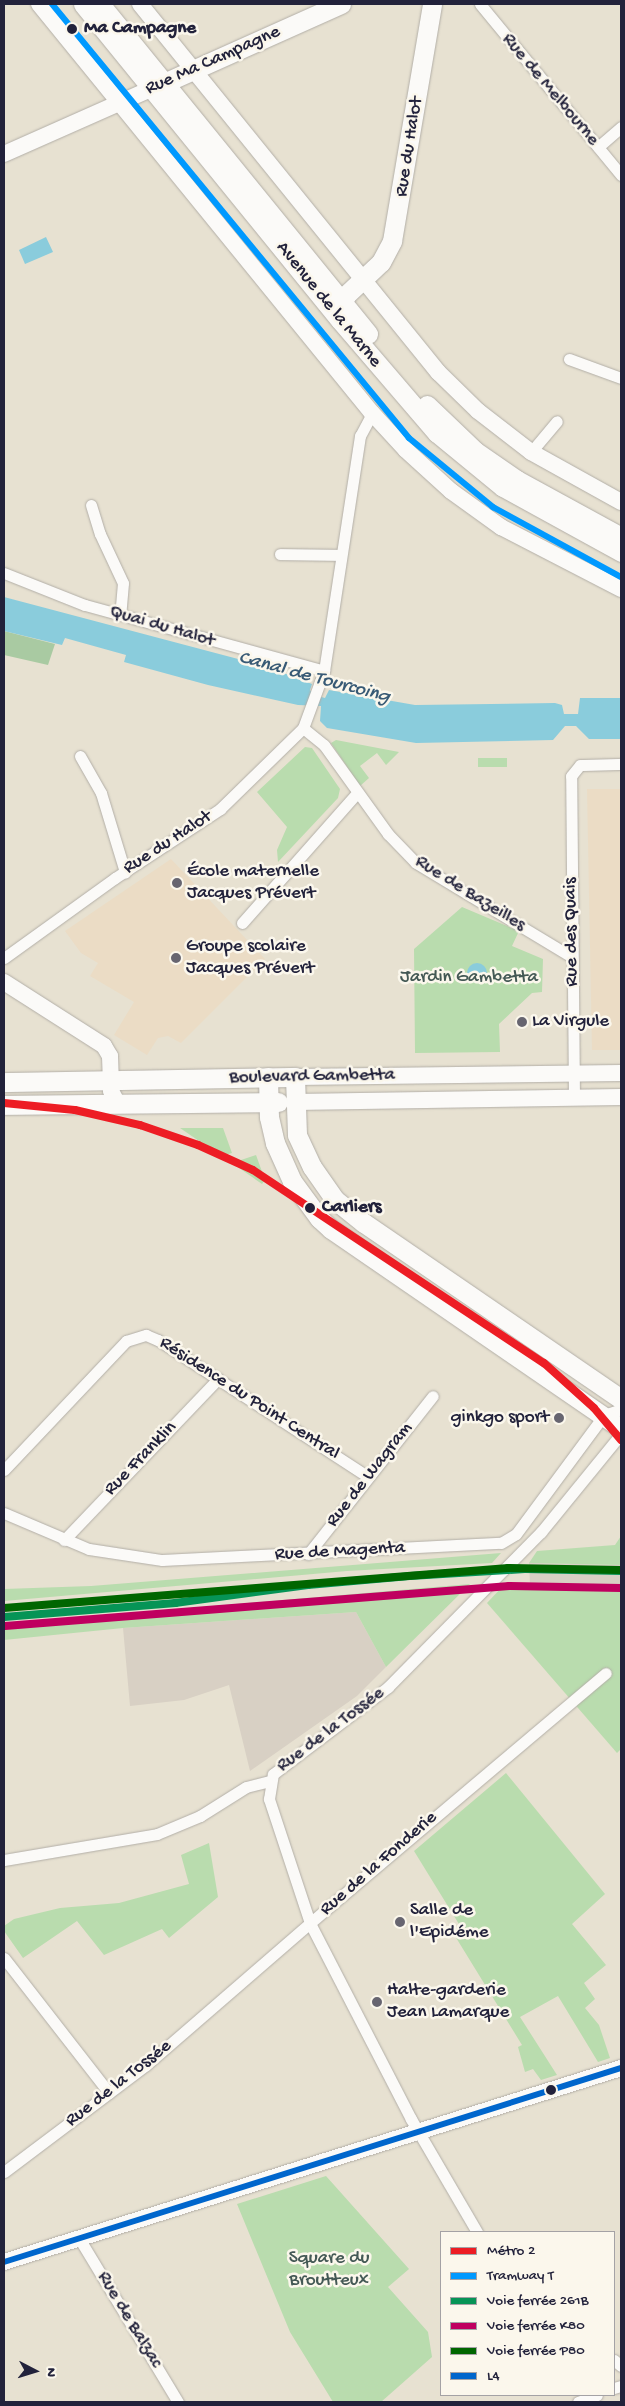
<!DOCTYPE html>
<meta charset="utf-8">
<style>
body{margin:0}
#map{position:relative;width:625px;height:2406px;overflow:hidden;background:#e7e1d1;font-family:"Gochi Hand",sans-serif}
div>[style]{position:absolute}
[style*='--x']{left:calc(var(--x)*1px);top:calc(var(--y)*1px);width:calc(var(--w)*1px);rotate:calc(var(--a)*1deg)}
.built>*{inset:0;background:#ebdcc5}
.industrial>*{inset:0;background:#d8d0c4}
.green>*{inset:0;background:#b9dcae}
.forest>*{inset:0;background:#a9caa2}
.water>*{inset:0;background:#8accdc}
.round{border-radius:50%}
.roads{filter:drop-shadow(0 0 1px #b2aea7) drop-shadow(0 0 1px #b2aea7)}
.street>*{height:11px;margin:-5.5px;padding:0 5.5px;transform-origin:5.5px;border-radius:5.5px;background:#fbfaf8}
.secondary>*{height:16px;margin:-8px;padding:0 8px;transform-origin:8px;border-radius:8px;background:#fbfaf8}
.primary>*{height:19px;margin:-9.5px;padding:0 9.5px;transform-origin:9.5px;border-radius:9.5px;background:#fbfaf8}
.bus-1>*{height:6px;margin:-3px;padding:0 3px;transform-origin:3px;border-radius:3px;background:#06c}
.rail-1>*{height:8px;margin:-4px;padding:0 4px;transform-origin:4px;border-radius:4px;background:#069456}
.rail-2>*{height:8px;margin:-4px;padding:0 4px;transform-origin:4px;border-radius:4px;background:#bf005f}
.rail-3>*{height:8px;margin:-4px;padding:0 4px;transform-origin:4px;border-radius:4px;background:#060}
.tram-1>*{height:6px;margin:-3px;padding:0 3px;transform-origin:3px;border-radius:3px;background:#09f}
.metro-1>*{height:8px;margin:-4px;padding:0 4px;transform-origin:4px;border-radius:4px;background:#ed1d24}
.dots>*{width:14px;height:14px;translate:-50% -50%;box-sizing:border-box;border:2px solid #fbf7ec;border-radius:50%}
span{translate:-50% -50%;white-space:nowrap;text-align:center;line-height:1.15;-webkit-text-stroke:5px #fbf7ec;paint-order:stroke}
.stop-label{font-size:19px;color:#22223b;font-weight:700}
.left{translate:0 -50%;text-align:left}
.street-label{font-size:19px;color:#22223b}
.poi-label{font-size:19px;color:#22223b}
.right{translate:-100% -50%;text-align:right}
.park-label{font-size:19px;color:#445955}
.water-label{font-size:20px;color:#385a75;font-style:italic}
.frame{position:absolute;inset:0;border:5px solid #22223b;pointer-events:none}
.legend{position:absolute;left:440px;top:2231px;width:175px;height:165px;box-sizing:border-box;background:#fbf7ec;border:1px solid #a4a2a5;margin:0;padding:6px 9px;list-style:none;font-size:15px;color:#22223b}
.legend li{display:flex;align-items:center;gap:10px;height:25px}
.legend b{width:25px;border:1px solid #a4a2a5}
.north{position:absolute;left:10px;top:2346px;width:50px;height:50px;-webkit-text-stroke:4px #fbf7ec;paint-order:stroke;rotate:95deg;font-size:14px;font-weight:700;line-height:20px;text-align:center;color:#22223b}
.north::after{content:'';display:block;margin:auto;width:18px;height:22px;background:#22223b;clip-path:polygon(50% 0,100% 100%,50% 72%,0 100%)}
</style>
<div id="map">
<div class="built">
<div style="clip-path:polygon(587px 789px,621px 789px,621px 1050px,592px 1050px)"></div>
<div style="clip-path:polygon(171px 859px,265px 959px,181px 1043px,168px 1036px,158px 1038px,147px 1055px,114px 1035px,134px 1002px,90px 976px,98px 963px,81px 953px,65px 931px)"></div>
</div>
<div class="industrial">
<div style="clip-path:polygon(529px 1563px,621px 1565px,621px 1591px,530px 1585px)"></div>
<div style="clip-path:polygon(356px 1612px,386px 1667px,357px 1696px,250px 1771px,229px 1685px,184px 1700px,130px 1706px,123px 1628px)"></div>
</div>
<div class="green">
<div style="clip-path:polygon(336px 740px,399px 752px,386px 765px,377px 753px,360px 766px,369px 778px,360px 786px,331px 743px)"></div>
<div style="clip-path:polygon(305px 747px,312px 748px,340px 789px,338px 798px,278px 862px,277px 850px,287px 827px,257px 792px)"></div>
<div style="clip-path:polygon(478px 758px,507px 758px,507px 767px,478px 767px)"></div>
<div style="clip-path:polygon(462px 907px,519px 931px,512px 946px,543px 959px,542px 992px,532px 993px,499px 1024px,500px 1052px,415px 1053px,414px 949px)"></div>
<div style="clip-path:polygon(180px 1128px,223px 1128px,232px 1153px,221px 1156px)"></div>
<div style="clip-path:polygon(256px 1155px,265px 1180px,262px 1184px,232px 1163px)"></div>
<div style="clip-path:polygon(621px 1536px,621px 1565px,529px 1563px,537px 1551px,615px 1545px)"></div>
<div style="clip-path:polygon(501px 1553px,492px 1563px,347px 1571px,4px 1601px,4px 1589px,91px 1586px)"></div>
<div style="clip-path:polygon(470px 1584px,386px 1667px,356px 1612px,123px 1628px,4px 1640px,4px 1624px)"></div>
<div style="clip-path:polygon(530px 1585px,621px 1591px,621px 1749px,617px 1753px,487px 1603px,503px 1586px)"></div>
<div style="clip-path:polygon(506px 1773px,605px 1894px,572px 1924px,606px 1965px,584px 1983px,595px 1999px,585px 2008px,599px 2025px,610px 2058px,598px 2062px,558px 1996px,520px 2017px,557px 2075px,541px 2080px,533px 2069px,525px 2072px,518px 2047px,522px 2045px,455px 1936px,462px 1929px,414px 1851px)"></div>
<div style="clip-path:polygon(209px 1843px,218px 1897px,169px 1938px,162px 1929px,104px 1955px,77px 1921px,23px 1958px,4px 1931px,4px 1926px,14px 1919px,60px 1908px,119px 1903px,189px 1884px,181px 1855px)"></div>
<div style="clip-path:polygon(326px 2176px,409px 2269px,388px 2287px,428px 2332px,432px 2357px,381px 2402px,333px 2402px,290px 2332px,237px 2204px)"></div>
</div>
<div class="forest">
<div style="clip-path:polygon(4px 631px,55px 644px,48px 665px,4px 655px)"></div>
</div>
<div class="water">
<div style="clip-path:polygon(46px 237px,53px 252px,25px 264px,19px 250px)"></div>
<div style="clip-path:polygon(4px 597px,268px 667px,312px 684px,310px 690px,314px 695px,325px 698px,329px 690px,415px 705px,555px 703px,562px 705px,564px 714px,578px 714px,580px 698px,621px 698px,621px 739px,589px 739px,576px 726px,565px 726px,553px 740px,416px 743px,327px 728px,320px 721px,321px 706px,298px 705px,208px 685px,124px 662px,126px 655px,65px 638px,62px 645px,4px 631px)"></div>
<div class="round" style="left:467px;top:963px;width:20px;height:20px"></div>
</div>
<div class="roads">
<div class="street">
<div style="--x:480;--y:4;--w:222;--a:50.5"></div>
<div style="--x:598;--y:147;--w:30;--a:-41"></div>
<div style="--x:569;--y:359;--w:55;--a:20.1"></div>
<div style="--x:531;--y:452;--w:40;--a:-50"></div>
<div style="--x:91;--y:505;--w:30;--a:73"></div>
<div style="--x:100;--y:534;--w:54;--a:64.9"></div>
<div style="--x:123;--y:583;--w:32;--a:95"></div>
<div style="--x:280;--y:554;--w:61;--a:0.9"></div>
<div style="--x:4;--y:573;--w:87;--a:21.6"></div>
<div style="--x:85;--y:605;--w:248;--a:15.4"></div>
<div style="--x:303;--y:728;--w:27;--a:39"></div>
<div style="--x:324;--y:745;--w:110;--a:54.3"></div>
<div style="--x:388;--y:834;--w:40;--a:46"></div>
<div style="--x:416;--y:863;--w:182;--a:31.1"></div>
<div style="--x:80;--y:756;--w:43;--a:60.4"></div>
<div style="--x:101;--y:793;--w:83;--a:73.1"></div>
<div style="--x:242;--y:923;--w:172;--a:-48.5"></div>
<div style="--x:4;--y:958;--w:137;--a:-35.8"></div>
<div style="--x:115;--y:878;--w:126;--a:-33.3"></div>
<div style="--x:220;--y:809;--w:116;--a:-44.3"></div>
<div style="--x:303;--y:728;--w:61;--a:-69.8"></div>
<div style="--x:324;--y:671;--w:238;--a:-81.3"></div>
<div style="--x:360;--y:436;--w:26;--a:-62"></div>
<div style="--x:574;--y:1098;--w:322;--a:-90.5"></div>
<div style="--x:571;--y:776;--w:14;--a:-51"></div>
<div style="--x:580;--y:765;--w:41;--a:-1.4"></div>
<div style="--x:4;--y:1470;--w:178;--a:-46.6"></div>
<div style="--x:126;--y:1341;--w:21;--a:-17"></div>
<div style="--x:146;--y:1335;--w:13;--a:23"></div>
<div style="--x:158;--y:1340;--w:249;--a:33.1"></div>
<div style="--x:4;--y:1513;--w:92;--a:23"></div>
<div style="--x:89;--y:1549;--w:74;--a:8.6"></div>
<div style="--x:162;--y:1560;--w:339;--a:-2.9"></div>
<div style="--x:501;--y:1543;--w:17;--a:-31"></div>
<div style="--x:516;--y:1534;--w:148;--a:-53.5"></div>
<div style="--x:604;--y:1415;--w:18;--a:-19"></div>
<div style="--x:64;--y:1540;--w:223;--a:-46.3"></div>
<div style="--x:308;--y:1554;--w:201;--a:-51.7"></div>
<div style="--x:4;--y:1860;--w:155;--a:-9.6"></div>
<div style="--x:157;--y:1834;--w:47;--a:-22.7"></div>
<div style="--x:200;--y:1816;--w:54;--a:-32.2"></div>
<div style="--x:246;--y:1787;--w:25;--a:-14"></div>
<div style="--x:4;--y:1958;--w:171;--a:52.1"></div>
<div style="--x:4;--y:2172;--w:178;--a:-37"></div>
<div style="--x:146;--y:2065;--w:217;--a:-40.9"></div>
<div style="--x:310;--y:1923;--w:131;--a:-108.3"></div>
<div style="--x:269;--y:1799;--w:25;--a:-81"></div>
<div style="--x:273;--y:1774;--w:144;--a:-37.1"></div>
<div style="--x:388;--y:1687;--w:218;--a:-45.4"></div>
<div style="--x:541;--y:1532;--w:127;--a:-50.8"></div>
<div style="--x:477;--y:2232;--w:131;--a:-120.3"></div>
<div style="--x:411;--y:2119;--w:220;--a:-117.3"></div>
<div style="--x:310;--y:1923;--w:387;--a:-40.2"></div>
<div style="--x:79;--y:2238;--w:192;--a:58.9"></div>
<div style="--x:614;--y:2360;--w:9;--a:41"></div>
<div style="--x:614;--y:2388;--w:7;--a:-16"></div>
<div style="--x:578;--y:2402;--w:20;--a:-20"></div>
</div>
<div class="secondary">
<div style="--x:39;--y:4;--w:527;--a:50.85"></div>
<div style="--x:372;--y:413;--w:50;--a:47.4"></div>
<div style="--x:406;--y:450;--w:61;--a:42.3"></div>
<div style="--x:451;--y:491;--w:62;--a:35.8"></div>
<div style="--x:501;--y:527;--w:135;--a:27.3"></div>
<div style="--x:140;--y:4;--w:474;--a:51"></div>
<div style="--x:438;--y:372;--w:56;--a:44.3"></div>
<div style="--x:478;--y:411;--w:67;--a:37.7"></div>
<div style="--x:531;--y:452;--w:103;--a:29.1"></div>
<div style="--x:4;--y:154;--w:173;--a:-23.9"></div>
<div style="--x:4;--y:982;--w:119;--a:32.6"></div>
<div style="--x:104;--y:1046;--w:12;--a:59"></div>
<div style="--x:110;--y:1056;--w:35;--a:88"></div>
<div style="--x:111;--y:1091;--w:15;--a:62"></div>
<div style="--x:295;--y:1077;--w:326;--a:-0.7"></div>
<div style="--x:295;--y:1102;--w:326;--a:-0.9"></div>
<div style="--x:4;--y:2262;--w:647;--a:-17.45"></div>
</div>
<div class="primary">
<div style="--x:83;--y:4;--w:407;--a:50.9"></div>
<div style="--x:340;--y:320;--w:149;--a:49.4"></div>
<div style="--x:437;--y:433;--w:85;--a:39.3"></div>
<div style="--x:503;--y:487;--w:135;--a:28.8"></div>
<div style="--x:100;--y:4;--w:425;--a:50.9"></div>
<div style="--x:164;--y:83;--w:194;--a:-24.1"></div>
<div style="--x:339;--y:311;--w:17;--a:-66"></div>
<div style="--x:346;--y:295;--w:48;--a:-43.3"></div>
<div style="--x:381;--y:262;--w:24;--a:-62"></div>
<div style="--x:392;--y:241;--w:240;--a:-80.4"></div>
<div style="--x:427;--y:405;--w:66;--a:43.8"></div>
<div style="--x:475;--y:451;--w:51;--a:34.6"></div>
<div style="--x:517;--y:480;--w:119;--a:28.7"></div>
<div style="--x:268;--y:1077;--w:40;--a:88.6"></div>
<div style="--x:269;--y:1117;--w:27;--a:77"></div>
<div style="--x:275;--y:1143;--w:42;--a:65.9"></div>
<div style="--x:292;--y:1181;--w:46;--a:53.9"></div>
<div style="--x:319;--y:1218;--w:16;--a:43"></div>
<div style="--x:331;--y:1229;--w:352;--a:34.5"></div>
<div style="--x:4;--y:1082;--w:291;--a:-1"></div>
<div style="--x:295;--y:1077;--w:58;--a:88"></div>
<div style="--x:297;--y:1135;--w:35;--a:65"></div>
<div style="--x:312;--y:1167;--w:39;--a:55"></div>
<div style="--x:334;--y:1199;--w:38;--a:39"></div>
<div style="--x:364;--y:1223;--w:311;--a:34.4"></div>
<div style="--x:4;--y:1105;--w:274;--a:-0.6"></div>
</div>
</div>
<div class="bus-1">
<div style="--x:4;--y:2262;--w:647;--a:-17.45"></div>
</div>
<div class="rail-1">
<div style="--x:4;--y:1617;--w:172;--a:-4.7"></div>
<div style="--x:175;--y:1603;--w:134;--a:-7.7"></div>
<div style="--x:308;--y:1585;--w:102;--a:-5"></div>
<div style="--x:410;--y:1576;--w:115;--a:-3.5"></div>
<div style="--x:525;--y:1569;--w:96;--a:1.2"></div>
</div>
<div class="rail-2">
<div style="--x:5;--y:1626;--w:506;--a:-4.54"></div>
<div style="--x:509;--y:1586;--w:112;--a:1"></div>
</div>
<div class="rail-3">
<div style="--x:4;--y:1608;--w:506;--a:-4.54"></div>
<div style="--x:508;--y:1568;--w:113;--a:1"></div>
</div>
<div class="tram-1">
<div style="--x:52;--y:4;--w:562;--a:50.56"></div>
<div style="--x:409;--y:438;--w:109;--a:39.4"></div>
<div style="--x:493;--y:507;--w:146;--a:28.7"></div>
</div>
<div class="metro-1">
<div style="--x:4;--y:1103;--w:71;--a:5.6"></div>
<div style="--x:75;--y:1110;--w:67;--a:13"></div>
<div style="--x:140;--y:1125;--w:61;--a:19"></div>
<div style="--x:198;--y:1145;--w:60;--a:24.4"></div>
<div style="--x:253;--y:1170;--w:349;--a:33.6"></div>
<div style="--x:544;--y:1363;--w:67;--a:42"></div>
<div style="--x:594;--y:1408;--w:42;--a:49.8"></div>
</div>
<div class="dots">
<div style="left:72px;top:29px;background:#22223b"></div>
<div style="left:177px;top:883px;background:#676570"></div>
<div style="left:176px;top:958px;background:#676570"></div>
<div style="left:522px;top:1022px;background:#676570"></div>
<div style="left:310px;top:1208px;background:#22223b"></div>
<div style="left:559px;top:1418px;background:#676570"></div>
<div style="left:400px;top:1922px;background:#676570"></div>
<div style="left:377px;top:2002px;background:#676570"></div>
<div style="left:551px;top:2090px;background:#22223b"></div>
</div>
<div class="stop-label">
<span class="left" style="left:84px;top:29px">Ma Campagne</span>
<span class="left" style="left:322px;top:1208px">Carliers</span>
</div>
<div class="street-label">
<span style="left:213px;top:61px;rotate:-24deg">Rue Ma Campagne</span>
<span style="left:550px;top:90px;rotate:50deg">Rue de Melbourne</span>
<span style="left:410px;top:147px;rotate:-81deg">Rue du Halot</span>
<span style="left:328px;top:305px;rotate:51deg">Avenue de la Marne</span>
<span style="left:162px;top:627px;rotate:16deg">Quai du Halot</span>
<span style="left:168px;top:843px;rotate:-33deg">Rue du Halot</span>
<span style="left:470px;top:894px;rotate:32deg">Rue de Bazeilles</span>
<span style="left:572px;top:932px;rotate:-91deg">Rue des Quais</span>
<span style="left:312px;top:1077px;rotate:-1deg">Boulevard Gambetta</span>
<span style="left:249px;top:1399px;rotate:33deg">Résidence du Point Central</span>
<span style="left:141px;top:1459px;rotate:-46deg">Rue Franklin</span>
<span style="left:370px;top:1475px;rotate:-52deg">Rue de Wagram</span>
<span style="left:340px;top:1552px;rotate:-3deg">Rue de Magenta</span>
<span style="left:331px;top:1730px;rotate:-37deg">Rue de la Tossée</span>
<span style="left:379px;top:1864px;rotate:-41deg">Rue de la Fonderie</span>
<span style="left:119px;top:2084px;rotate:-38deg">Rue de la Tossée</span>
<span style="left:129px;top:2320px;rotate:59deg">Rue de Balzac</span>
</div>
<div class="poi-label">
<span class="left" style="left:187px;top:883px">École maternelle<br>Jacques Prévert</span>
<span class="left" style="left:186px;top:958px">Groupe scolaire<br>Jacques Prévert</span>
<span class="left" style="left:532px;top:1022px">La Virgule</span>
<span class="right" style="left:549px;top:1418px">ginkgo sport</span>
<span class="left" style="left:410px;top:1922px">Salle de<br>l'Epidéme</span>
<span class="left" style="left:387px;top:2002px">Halte-garderie<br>Jean Lamarque</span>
</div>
<div class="park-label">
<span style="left:469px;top:978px">Jardin Gambetta</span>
<span style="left:329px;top:2270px">Square du<br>Broutteux</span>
</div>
<div class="water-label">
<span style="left:314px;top:678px;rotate:15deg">Canal de Tourcoing</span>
</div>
<div class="frame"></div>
<ul class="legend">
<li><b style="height:6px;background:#ed1d24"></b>Métro 2</li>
<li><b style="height:6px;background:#09f"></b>Tramway T</li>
<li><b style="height:6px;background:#069456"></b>Voie ferrée 261B</li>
<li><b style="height:6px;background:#bf005f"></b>Voie ferrée K80</li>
<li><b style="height:6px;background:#060"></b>Voie ferrée P80</li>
<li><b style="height:6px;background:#06c"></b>L4</li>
</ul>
<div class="north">N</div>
</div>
